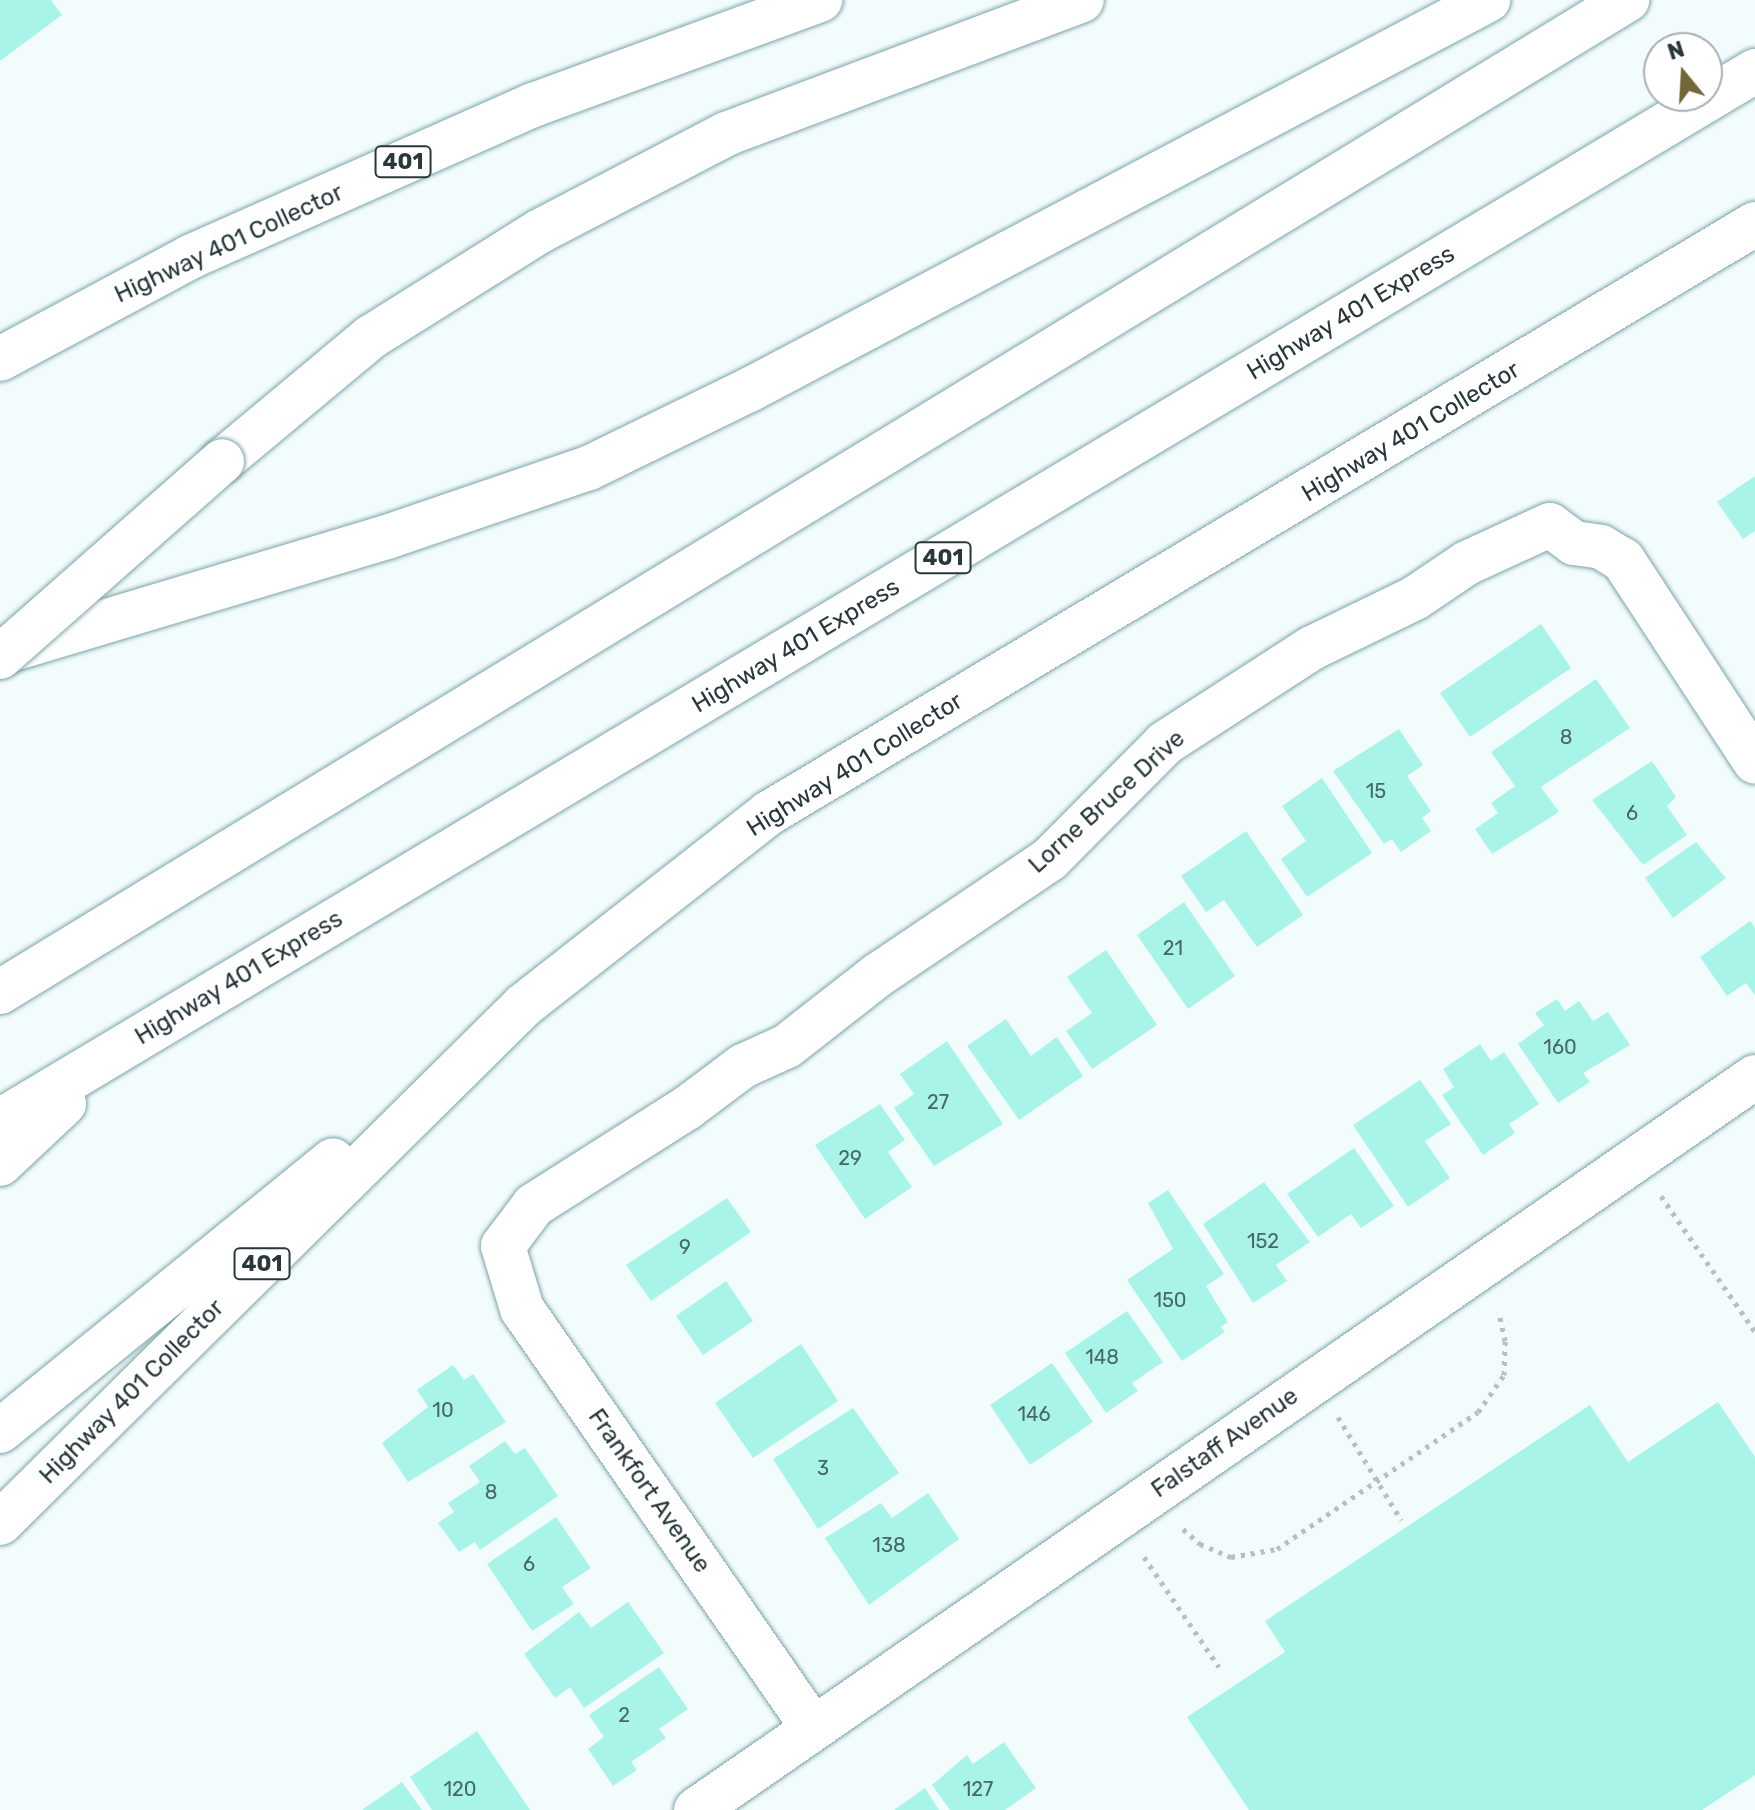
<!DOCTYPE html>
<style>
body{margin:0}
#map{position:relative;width:1755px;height:1810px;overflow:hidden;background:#f3fcfc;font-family:Rubik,sans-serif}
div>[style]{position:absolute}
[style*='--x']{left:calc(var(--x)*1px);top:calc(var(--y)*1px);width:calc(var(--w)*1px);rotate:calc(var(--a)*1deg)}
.building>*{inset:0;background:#a9f4e8}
.path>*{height:5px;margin-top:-2.5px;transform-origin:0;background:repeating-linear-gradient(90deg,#b5c0c0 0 4px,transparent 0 10px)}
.roads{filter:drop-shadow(0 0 2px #7ca4a9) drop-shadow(0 0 2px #7ca4a9)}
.minor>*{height:44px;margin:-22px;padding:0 22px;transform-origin:22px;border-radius:22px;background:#fff}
.highway>*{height:44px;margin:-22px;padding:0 22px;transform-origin:22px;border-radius:22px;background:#fff}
.bridges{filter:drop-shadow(0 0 2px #7ca4a9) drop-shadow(0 0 2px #7ca4a9)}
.highway-bridge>*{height:44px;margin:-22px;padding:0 22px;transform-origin:22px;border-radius:22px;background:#fff}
span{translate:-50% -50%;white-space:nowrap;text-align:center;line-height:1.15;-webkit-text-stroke:7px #fff;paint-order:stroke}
.number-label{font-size:20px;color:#486766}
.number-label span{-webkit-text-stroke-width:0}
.shield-label span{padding:2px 6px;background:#fff;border:2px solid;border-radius:6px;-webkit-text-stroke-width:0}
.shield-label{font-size:22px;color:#28383a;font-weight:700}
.street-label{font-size:24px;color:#28383a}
.north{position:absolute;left:1643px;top:32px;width:80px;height:80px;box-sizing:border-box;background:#fff;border:2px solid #a9afb0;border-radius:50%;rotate:342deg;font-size:22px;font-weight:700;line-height:32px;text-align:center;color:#28383a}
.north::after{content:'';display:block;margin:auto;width:28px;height:36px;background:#726835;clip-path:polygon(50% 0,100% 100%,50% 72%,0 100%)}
</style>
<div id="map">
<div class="building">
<div style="clip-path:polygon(0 0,51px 0,62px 15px,0 61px)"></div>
<div style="clip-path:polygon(1755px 476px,1755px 531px,1743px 539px,1717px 502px)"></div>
<div style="clip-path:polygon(1541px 624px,1571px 668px,1470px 737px,1440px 693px)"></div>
<div style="clip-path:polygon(1596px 679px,1630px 728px,1541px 787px,1559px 812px,1492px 854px,1475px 829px,1498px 813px,1491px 803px,1515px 786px,1491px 752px)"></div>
<div style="clip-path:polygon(1399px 729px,1423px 765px,1407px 776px,1431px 811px,1422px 818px,1431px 831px,1401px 852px,1392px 839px,1384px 844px,1333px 771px)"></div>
<div style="clip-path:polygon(1652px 761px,1676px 797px,1667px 806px,1687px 835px,1643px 865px,1592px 800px)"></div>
<div style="clip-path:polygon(1322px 778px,1372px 853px,1307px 897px,1281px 859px,1306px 841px,1282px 806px)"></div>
<div style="clip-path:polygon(1246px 831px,1303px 915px,1257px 947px,1224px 900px,1206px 912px,1181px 876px)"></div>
<div style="clip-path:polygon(1696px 842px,1726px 878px,1673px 918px,1645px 878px)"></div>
<div style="clip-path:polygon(1184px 902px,1235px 976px,1188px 1009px,1137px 935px)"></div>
<div style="clip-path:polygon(1750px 921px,1755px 928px,1755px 995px,1746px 983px,1727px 996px,1700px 957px)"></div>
<div style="clip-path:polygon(1106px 950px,1157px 1025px,1092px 1069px,1066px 1031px,1092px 1013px,1067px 977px)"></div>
<div style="clip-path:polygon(1557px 999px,1565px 1011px,1579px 1001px,1593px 1021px,1608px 1012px,1630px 1045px,1583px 1073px,1590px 1082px,1558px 1103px,1518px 1044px,1544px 1025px,1535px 1013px)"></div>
<div style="clip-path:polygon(1006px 1019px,1031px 1056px,1057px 1037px,1083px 1076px,1019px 1120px,967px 1046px)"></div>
<div style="clip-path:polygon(947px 1041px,1003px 1124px,934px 1166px,894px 1108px,914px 1094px,900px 1074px)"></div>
<div style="clip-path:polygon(1480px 1044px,1491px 1061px,1504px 1052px,1539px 1104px,1509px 1124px,1515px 1133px,1483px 1155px,1442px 1095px,1454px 1087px,1443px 1069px)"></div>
<div style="clip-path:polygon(1420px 1080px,1451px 1124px,1425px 1141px,1450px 1178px,1408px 1207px,1353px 1125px)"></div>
<div style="clip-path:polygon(880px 1104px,905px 1140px,888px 1152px,912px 1187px,865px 1219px,815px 1145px)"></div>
<div style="clip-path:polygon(1354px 1148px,1394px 1206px,1361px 1228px,1351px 1214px,1318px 1237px,1287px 1194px)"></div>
<div style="clip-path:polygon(1264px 1182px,1310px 1242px,1276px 1265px,1287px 1281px,1253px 1303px,1203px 1224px)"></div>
<div style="clip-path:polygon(1168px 1190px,1224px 1274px,1206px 1286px,1228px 1322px,1221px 1327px,1225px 1332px,1182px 1361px,1127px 1280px,1173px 1249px,1148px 1203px)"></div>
<div style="clip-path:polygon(727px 1198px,751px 1232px,651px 1301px,626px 1265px)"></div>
<div style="clip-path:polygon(726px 1281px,753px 1321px,703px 1355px,676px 1316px)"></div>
<div style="clip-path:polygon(1127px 1311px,1163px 1362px,1132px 1383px,1138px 1391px,1106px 1413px,1065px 1353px)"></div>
<div style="clip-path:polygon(801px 1344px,838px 1401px,753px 1458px,715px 1403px)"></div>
<div style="clip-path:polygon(1052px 1363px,1093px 1422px,1030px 1465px,990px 1405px)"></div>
<div style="clip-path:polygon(453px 1365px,464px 1380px,473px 1374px,506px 1422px,408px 1482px,382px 1443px,428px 1407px,417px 1390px)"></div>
<div style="clip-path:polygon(1718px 1402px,1755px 1457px,1755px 1775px,1702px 1810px,1249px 1810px,1187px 1717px,1285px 1652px,1265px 1621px,1590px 1405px,1628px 1462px)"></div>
<div style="clip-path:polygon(853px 1408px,899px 1473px,818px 1529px,773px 1459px)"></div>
<div style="clip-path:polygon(505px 1441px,515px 1454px,525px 1448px,558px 1496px,480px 1550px,475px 1542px,459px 1552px,438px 1523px,454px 1512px,448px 1503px,480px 1482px,469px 1466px)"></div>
<div style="clip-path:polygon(928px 1493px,959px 1539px,869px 1605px,825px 1538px,881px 1503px,892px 1518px)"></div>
<div style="clip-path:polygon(556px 1517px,591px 1568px,562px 1587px,574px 1604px,532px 1631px,487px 1564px)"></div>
<div style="clip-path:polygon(628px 1602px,664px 1653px,584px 1708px,570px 1687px,555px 1698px,524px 1654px,579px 1612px,591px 1628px)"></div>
<div style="clip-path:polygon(659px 1667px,688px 1709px,659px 1729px,666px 1738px,631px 1762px,637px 1770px,613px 1786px,588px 1749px,604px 1737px,589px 1715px)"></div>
<div style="clip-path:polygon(477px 1731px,530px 1810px,432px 1810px,410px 1777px)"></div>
<div style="clip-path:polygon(1004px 1742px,1036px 1788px,1005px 1810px,950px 1810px,932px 1785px,967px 1755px,973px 1764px)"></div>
<div style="clip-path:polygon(402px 1782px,422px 1810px,362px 1810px)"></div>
<div style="clip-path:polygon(925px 1788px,939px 1810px,894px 1810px)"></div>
</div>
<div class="path">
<div style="--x:1661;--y:1196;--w:165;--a:55.3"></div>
<div style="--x:1338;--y:1417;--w:121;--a:58.5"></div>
<div style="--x:1183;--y:1529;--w:23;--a:41"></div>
<div style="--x:1200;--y:1544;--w:34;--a:23"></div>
<div style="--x:1231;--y:1557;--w:47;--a:-9.9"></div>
<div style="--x:1277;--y:1549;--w:243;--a:-34.3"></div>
<div style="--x:1478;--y:1412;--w:45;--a:-54.9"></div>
<div style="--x:1504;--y:1375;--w:34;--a:-88"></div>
<div style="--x:1505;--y:1341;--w:30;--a:-102"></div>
<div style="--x:1144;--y:1557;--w:133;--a:55.7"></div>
</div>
<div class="roads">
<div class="minor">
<div style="--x:813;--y:1728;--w:510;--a:-124.78"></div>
<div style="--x:522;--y:1309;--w:66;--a:-106.8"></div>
<div style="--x:503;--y:1246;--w:51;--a:-52.9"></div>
<div style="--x:534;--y:1205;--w:181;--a:-32.4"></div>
<div style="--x:687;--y:1108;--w:70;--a:-36.9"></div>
<div style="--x:743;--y:1066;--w:48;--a:-24.4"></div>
<div style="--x:787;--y:1046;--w:115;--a:-38"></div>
<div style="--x:878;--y:975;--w:207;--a:-34"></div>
<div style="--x:1050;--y:859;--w:163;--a:-45.2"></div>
<div style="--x:1165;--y:743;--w:175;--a:-32.9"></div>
<div style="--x:1312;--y:648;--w:114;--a:-25.9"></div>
<div style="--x:1415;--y:598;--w:63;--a:-33.9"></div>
<div style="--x:1467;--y:563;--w:91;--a:-24.6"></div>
<div style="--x:1550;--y:525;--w:30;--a:37"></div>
<div style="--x:1574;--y:543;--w:27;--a:8"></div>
<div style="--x:1601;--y:547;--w:26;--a:31"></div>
<div style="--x:1623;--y:560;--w:241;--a:56.8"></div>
<div style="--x:696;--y:1810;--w:1288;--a:-34.69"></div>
</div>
<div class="highway">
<div style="--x:0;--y:359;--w:216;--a:-28.2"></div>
<div style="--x:190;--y:257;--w:375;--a:-23.9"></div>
<div style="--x:533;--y:105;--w:306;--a:-20.1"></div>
<div style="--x:222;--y:461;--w:194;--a:-39.8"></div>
<div style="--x:371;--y:337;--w:199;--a:-32.1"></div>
<div style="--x:540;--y:231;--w:210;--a:-27.5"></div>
<div style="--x:726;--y:134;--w:380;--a:-20.6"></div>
<div style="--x:0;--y:653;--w:404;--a:-16.7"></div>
<div style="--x:387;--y:537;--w:213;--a:-18.9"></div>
<div style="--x:589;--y:468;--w:178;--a:-26"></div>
<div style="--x:749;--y:390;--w:836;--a:-27.82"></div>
<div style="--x:0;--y:992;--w:1906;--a:-31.37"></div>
<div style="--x:0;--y:1121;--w:2045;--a:-30.89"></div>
<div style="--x:0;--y:1164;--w:88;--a:-43.2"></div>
<div style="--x:0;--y:1431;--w:429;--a:-39.1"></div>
<div style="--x:0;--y:1523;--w:737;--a:-44.67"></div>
<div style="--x:524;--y:1005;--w:311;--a:-38.1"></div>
<div style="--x:769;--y:813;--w:1149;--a:-30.85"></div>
</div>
</div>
<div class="bridges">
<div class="highway-bridge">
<div style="--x:0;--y:657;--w:296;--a:-41.4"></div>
</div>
</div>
<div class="number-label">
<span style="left:1566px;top:737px">8</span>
<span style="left:1376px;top:791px">15</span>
<span style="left:1632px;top:813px">6</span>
<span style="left:1173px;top:948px">21</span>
<span style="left:1560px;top:1047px">160</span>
<span style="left:938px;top:1102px">27</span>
<span style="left:850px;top:1158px">29</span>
<span style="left:1263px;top:1241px">152</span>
<span style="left:685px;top:1247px">9</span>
<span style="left:1170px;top:1300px">150</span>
<span style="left:1102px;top:1357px">148</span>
<span style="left:443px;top:1410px">10</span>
<span style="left:1034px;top:1414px">146</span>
<span style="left:823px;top:1468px">3</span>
<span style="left:491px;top:1492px">8</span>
<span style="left:889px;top:1545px">138</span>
<span style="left:529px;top:1564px">6</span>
<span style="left:624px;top:1715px">2</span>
<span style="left:460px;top:1789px">120</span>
<span style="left:978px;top:1789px">127</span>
</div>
<div class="shield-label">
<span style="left:403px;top:162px">401</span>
<span style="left:943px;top:558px">401</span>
<span style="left:262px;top:1264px">401</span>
</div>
<div class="street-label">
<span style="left:229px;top:244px;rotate:-25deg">Highway 401 Collector</span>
<span style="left:1351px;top:313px;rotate:-31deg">Highway 401 Express</span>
<span style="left:1411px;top:432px;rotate:-31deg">Highway 401 Collector</span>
<span style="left:796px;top:646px;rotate:-31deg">Highway 401 Express</span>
<span style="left:855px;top:765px;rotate:-32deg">Highway 401 Collector</span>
<span style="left:1107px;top:802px;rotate:-42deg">Lorne Bruce Drive</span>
<span style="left:239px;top:978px;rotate:-31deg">Highway 401 Express</span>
<span style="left:132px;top:1392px;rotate:-45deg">Highway 401 Collector</span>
<span style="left:1225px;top:1443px;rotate:-35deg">Falstaff Avenue</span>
<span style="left:649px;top:1491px;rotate:55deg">Frankfort Avenue</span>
</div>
<div class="north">N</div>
</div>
